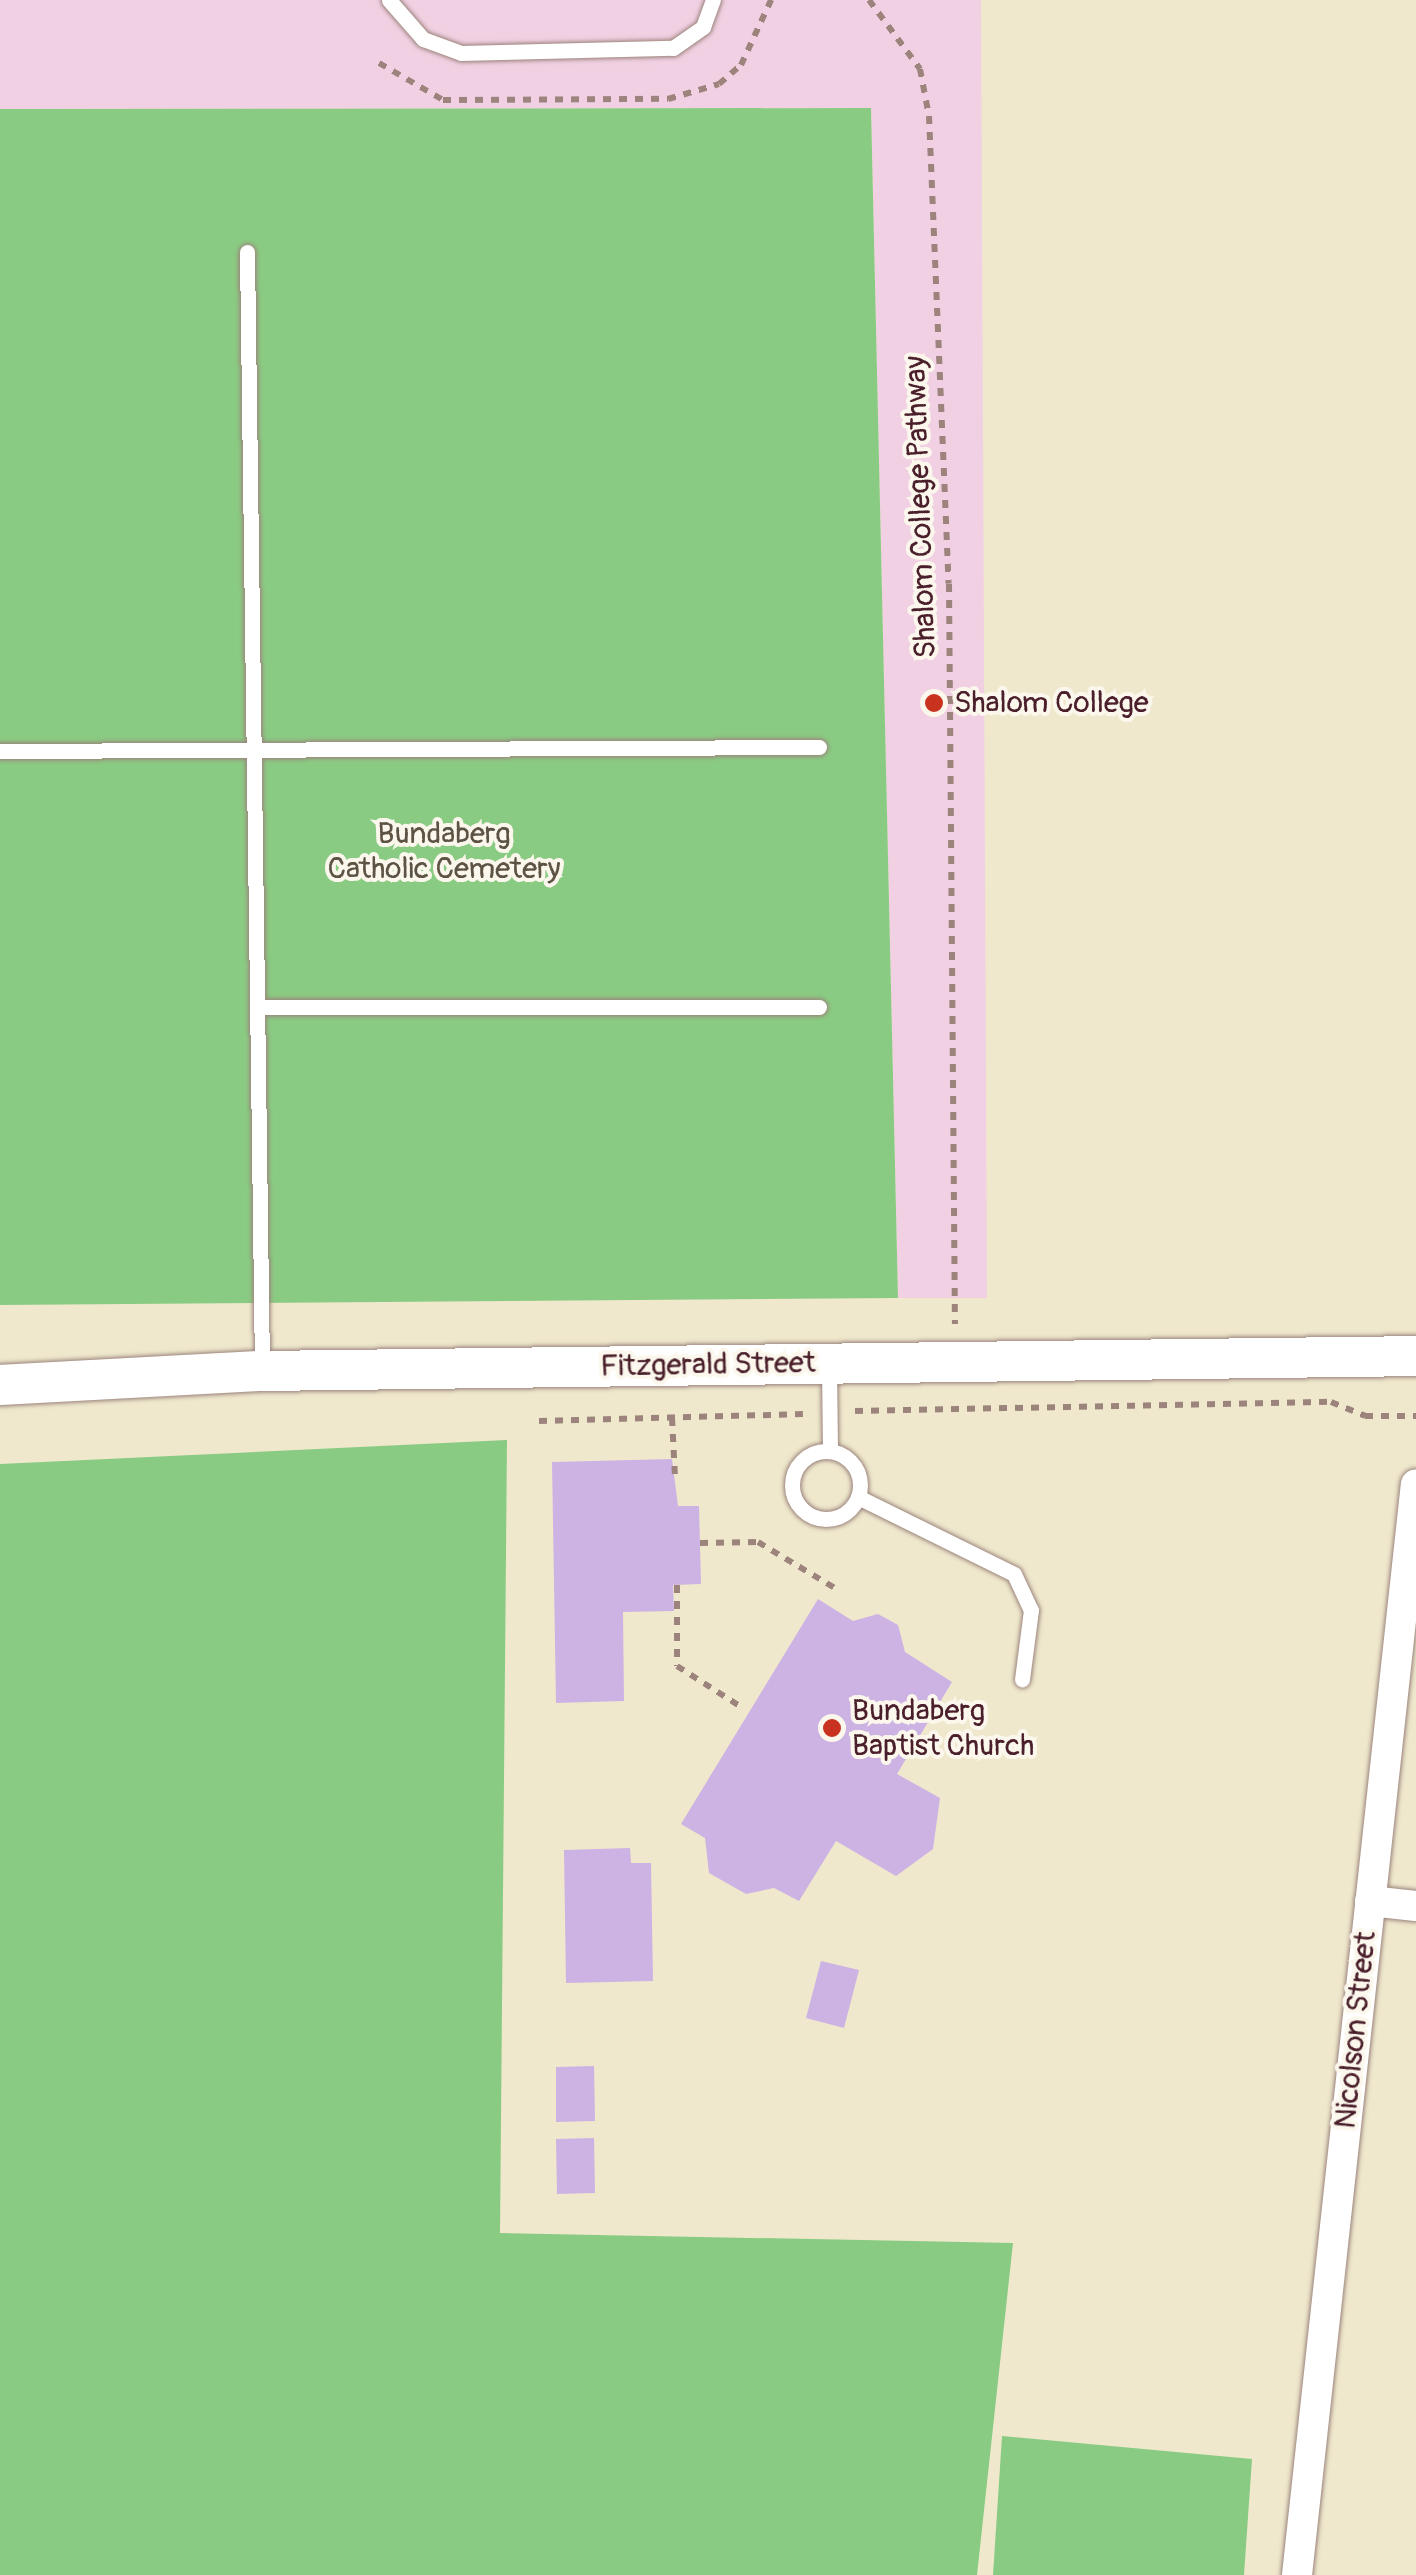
<!DOCTYPE html>
<style>
body{margin:0}
#map{position:relative;width:1416px;height:2575px;overflow:hidden;background:#efe8cd;font-family:Pangolin,sans-serif}
div>[style]{position:absolute}
[style*='--x']{left:calc(var(--x)*1px);top:calc(var(--y)*1px);width:calc(var(--w)*1px);rotate:calc(var(--a)*1deg)}
.built>*{inset:0;background:#f1d0e3}
.green>*{inset:0;background:#8acb83}
.building>*{inset:0;background:#cdb2e4}
.path>*{height:6px;margin-top:-3px;transform-origin:0;background:repeating-linear-gradient(90deg,#9c847c 0 8px,transparent 0 16px)}
.roads{filter:drop-shadow(0 0 2px #9c847c) drop-shadow(0 0 2px #9c847c)}
.service>*{height:15px;margin:-7.5px;padding:0 7.5px;transform-origin:7.5px;border-radius:7.5px;background:#fff}
.service>.ring{margin:-7.5px;padding:0;box-sizing:content-box;background:none;border:15px solid #fff;border-radius:50%}
.minor>*{height:30px;margin:-15px;padding:0 15px;transform-origin:15px;border-radius:15px;background:#fff}
.tertiary>*{height:40px;margin:-20px;padding:0 20px;transform-origin:20px;border-radius:20px;background:#fff}
.dots>*{width:28px;height:28px;translate:-50% -50%;box-sizing:border-box;border:5px solid #fbf7ec;border-radius:50%}
span{translate:-50% -50%;white-space:nowrap;text-align:center;line-height:1.15;-webkit-text-stroke:8px #fbf7ec;paint-order:stroke}
.street-label{font-size:30px;color:#4a1f2b}
.poi-label{font-size:30px;color:#4a1f2b}
.left{translate:0 -50%;text-align:left}
.park-label{font-size:30px;color:#5d5345}
</style>
<div id="map">
<div class="built">
<div style="clip-path:polygon(0 0,981px 0,987px 1298px,898px 1298px,871px 108px,0 109px)"></div>
</div>
<div class="green">
<div style="clip-path:polygon(871px 108px,898px 1298px,0 1305px,0 109px)"></div>
<div style="clip-path:polygon(507px 1440px,500px 2233px,1013px 2243px,977px 2575px,0 2575px,0 1464px)"></div>
<div style="clip-path:polygon(1002px 2436px,1252px 2459px,1244px 2575px,993px 2575px)"></div>
</div>
<div class="building">
<div style="clip-path:polygon(672px 1459px,678px 1506px,699px 1506px,701px 1584px,673px 1585px,674px 1611px,623px 1612px,624px 1701px,556px 1703px,552px 1462px)"></div>
<div style="clip-path:polygon(818px 1599px,853px 1621px,878px 1614px,898px 1625px,905px 1652px,952px 1682px,897px 1774px,940px 1798px,933px 1849px,896px 1876px,836px 1841px,799px 1901px,774px 1888px,746px 1894px,709px 1873px,705px 1838px,681px 1824px)"></div>
<div style="clip-path:polygon(630px 1848px,631px 1863px,651px 1863px,653px 1981px,566px 1983px,564px 1850px)"></div>
<div style="clip-path:polygon(821px 1961px,859px 1970px,844px 2028px,806px 2018px)"></div>
<div style="clip-path:polygon(594px 2066px,595px 2121px,556px 2122px,556px 2067px)"></div>
<div style="clip-path:polygon(594px 2138px,595px 2193px,557px 2194px,556px 2139px)"></div>
</div>
<div class="path">
<div style="--x:869;--y:0;--w:86;--a:53.5"></div>
<div style="--x:920;--y:69;--w:48;--a:79.2"></div>
<div style="--x:929;--y:116;--w:468;--a:87.6"></div>
<div style="--x:949;--y:584;--w:740;--a:89.54"></div>
<div style="--x:379;--y:63;--w:74;--a:30"></div>
<div style="--x:443;--y:100;--w:225;--a:-0.3"></div>
<div style="--x:668;--y:99;--w:53;--a:-16.4"></div>
<div style="--x:719;--y:84;--w:29;--a:-41"></div>
<div style="--x:741;--y:65;--w:72;--a:-65.2"></div>
<div style="--x:855;--y:1411;--w:476;--a:-1.1"></div>
<div style="--x:1331;--y:1402;--w:37;--a:22"></div>
<div style="--x:1365;--y:1416;--w:51;--a:0"></div>
<div style="--x:672;--y:1418;--w:60;--a:87.1"></div>
<div style="--x:539;--y:1421;--w:264;--a:-1.5"></div>
<div style="--x:700;--y:1543;--w:58;--a:-1"></div>
<div style="--x:758;--y:1542;--w:90;--a:30.9"></div>
<div style="--x:677;--y:1585;--w:81;--a:90"></div>
<div style="--x:677;--y:1666;--w:78;--a:32.5"></div>
</div>
<div class="roads">
<div class="service">
<div style="--x:389;--y:0;--w:52;--a:48.9"></div>
<div style="--x:423;--y:39;--w:40;--a:20.2"></div>
<div style="--x:461;--y:53;--w:212;--a:-1.4"></div>
<div style="--x:673;--y:48;--w:37;--a:-35"></div>
<div style="--x:703;--y:27;--w:29;--a:-70"></div>
<div style="--x:247;--y:252;--w:1119;--a:89.23"></div>
<div style="--x:0;--y:751;--w:819;--a:-0.28"></div>
<div style="--x:257;--y:1007;--w:562;--a:0"></div>
<div style="--x:829;--y:1367;--w:84;--a:89.3"></div>
<div class="ring" style="left:792px;top:1451px;width:53px;height:53px"></div>
<div style="--x:858;--y:1497;--w:174;--a:26.3"></div>
<div style="--x:1014;--y:1574;--w:40;--a:65"></div>
<div style="--x:1031;--y:1610;--w:70;--a:97.4"></div>
</div>
<div class="minor">
<div style="--x:1370;--y:1901;--w:46;--a:6.2"></div>
<div style="--x:1297;--y:2575;--w:1097;--a:-83.78"></div>
</div>
<div class="tertiary">
<div style="--x:0;--y:1385;--w:262;--a:-3.1"></div>
<div style="--x:262;--y:1371;--w:1154;--a:-0.74"></div>
</div>
</div>
<div class="dots">
<div style="left:934px;top:703px;background:#c8321e"></div>
<div style="left:832px;top:1728px;background:#c8321e"></div>
</div>
<div class="street-label">
<span style="left:921px;top:507px;rotate:-92deg">Shalom College Pathway</span>
<span style="left:708px;top:1365px;rotate:-1deg">Fitzgerald Street</span>
<span style="left:1356px;top:2030px;rotate:-84deg">Nicolson Street</span>
</div>
<div class="poi-label">
<span class="left" style="left:954px;top:703px">Shalom College</span>
<span class="left" style="left:852px;top:1728px">Bundaberg<br>Baptist Church</span>
</div>
<div class="park-label">
<span style="left:444px;top:851px">Bundaberg<br>Catholic Cemetery</span>
</div>
</div>
